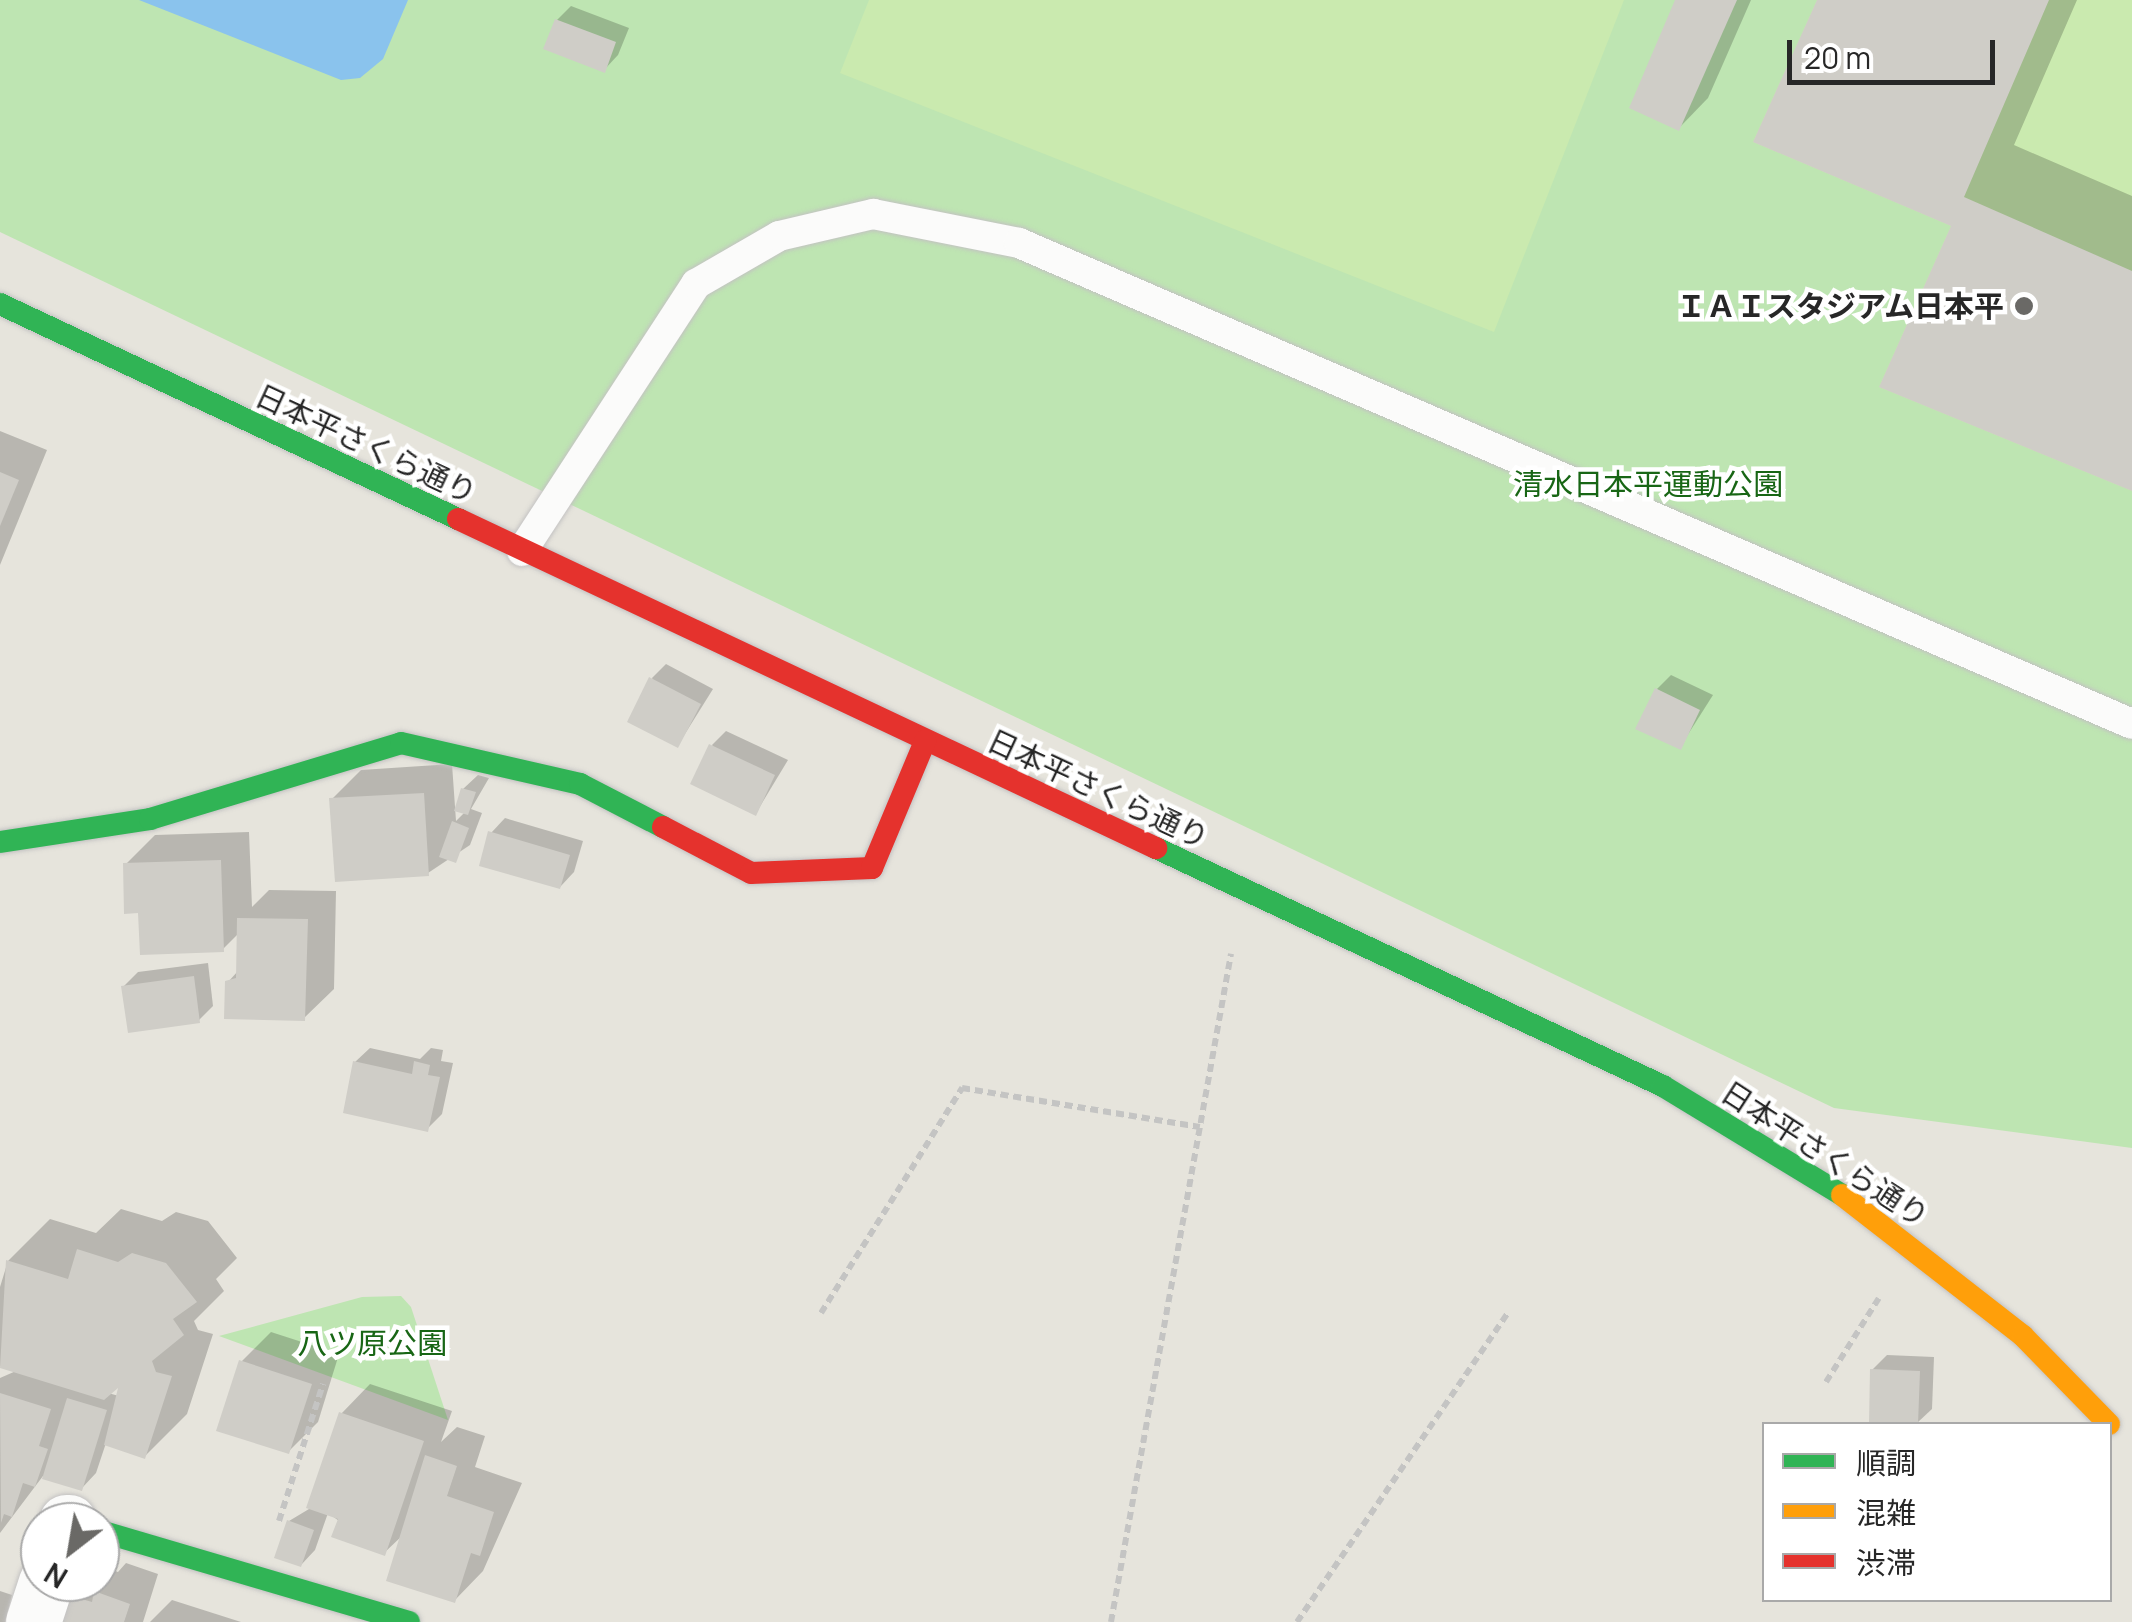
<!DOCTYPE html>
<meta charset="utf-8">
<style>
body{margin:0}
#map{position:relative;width:2132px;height:1622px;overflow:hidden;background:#e6e4dc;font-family:Manrope,"Noto Sans JP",sans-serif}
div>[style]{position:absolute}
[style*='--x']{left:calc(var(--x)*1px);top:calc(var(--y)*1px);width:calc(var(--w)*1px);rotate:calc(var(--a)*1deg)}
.green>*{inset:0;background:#bee5b2}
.pitch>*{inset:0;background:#caeaaf}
.water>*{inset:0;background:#8ac3ed}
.shadow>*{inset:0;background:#0003}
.building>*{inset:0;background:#cfcdc7}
.path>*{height:6px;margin-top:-3px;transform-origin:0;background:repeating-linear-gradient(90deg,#c4c4c3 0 8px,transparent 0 13px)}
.roads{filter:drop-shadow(0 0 2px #c3c2c2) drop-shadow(0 0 2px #c3c2c2)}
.lane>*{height:30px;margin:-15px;padding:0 15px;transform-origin:15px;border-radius:15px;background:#fbfbfa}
.street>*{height:55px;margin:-27.5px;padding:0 27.5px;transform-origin:27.5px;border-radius:27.5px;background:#fbfbfa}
.fast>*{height:22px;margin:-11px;padding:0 11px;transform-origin:11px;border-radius:11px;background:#30b455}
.slow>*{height:22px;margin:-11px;padding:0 11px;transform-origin:11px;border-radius:11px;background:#ff9f0a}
.jam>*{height:22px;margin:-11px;padding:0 11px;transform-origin:11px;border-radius:11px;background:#e5322d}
.dots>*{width:28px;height:28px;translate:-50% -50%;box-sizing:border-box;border:5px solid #fff;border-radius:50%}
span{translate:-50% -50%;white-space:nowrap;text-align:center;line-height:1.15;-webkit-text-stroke:9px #fff;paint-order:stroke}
.poi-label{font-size:30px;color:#272727;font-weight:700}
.right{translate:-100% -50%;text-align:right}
.street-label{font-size:30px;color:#272727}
.park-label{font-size:30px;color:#186615}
.legend{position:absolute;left:1762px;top:1422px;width:350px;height:180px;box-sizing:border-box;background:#fff;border:2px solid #a9a9a9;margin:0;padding:12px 18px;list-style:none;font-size:30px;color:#272727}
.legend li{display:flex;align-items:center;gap:20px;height:50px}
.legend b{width:50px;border:2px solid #a9a9a9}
.north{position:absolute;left:20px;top:1502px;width:100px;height:100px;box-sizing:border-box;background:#fff;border:2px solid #a9a9a9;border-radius:50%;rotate:211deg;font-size:28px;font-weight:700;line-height:40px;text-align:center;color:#272727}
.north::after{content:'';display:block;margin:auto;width:35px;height:45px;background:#6a6966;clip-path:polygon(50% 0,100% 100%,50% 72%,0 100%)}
.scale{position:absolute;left:1787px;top:40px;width:208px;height:45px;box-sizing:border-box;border:5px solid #272727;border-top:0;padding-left:12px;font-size:30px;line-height:35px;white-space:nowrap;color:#272727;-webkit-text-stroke:8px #fff;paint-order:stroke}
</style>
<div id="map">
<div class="green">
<div style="clip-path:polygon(0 0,2132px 0,2132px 1148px,1834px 1108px,0 232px)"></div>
<div style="clip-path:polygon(401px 1296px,411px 1307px,448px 1420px,219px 1336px,362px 1297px)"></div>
</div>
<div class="pitch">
<div style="clip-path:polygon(869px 0,1624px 0,1494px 332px,840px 73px)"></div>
<div style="clip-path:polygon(1817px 0,2132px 0,2132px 491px,1879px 387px,1951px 226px,1753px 142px)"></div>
</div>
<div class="water">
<div style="clip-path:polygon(139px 0,408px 0,383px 59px,360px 78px,341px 80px)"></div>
</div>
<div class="shadow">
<div style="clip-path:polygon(1678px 0,1751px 0,1708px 98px,1679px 128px)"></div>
<div style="clip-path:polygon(1820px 0,2077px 0,2014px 145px,2132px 196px,2132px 488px,1954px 224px)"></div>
<div style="clip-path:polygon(571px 6px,629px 28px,618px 55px,604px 70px,557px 20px)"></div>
<div style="clip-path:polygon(0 431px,47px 450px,0 565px)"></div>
<div style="clip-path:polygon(666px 664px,713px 689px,678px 745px,652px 678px)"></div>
<div style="clip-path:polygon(1671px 675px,1713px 695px,1680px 747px,1657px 689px)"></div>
<div style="clip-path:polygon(726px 731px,788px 760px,756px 813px,712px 745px)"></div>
<div style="clip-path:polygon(452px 764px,456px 821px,465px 812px,463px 789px,478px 775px,489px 778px,471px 809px,482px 813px,470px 845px,428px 873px,332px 799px,361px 770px)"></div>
<div style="clip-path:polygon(505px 818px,583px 841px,574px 872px,560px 887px,491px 833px)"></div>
<div style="clip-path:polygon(249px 832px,252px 907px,269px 890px,336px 891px,334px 989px,304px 1018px,228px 982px,238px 971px,239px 933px,223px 949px,140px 911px,126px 864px,155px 835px)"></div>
<div style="clip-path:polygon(208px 963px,213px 1006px,199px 1020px,123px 987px,138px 972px)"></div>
<div style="clip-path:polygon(370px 1048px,420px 1059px,431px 1048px,443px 1050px,441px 1061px,453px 1063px,442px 1114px,427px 1129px,355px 1062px)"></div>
<div style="clip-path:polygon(evenodd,121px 1209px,162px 1221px,176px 1212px,208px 1221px,237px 1258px,216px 1279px,224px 1291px,194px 1321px,198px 1330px,213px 1334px,187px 1414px,145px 1456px,106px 1443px,96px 1473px,82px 1488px,43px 1476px,0 1533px,0 1378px,16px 1371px,0 1366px,0 1287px,8px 1261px,50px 1219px,96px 1233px,121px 1209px,122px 1381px,119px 1396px,108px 1393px,122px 1381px)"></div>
<div style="clip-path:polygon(271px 1332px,339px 1354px,318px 1422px,288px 1452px,241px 1362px)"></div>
<div style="clip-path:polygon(1887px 1355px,1934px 1357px,1932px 1409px,1917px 1423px,1872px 1370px)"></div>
<div style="clip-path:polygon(370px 1384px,452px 1411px,441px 1442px,457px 1427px,485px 1436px,475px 1467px,522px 1483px,483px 1571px,454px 1601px,403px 1535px,384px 1553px,328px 1513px,315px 1550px,301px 1565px,289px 1521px,309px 1509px,341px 1414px)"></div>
<div style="clip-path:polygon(126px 1563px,158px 1574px,143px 1622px,48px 1622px,68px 1582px,100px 1582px,100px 1566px,118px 1572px)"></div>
<div style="clip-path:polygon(0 1591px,12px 1595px,5px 1622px,0 1622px)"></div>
<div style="clip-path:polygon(172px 1600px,241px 1622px,150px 1622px)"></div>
</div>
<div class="building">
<div style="clip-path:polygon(1675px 0,1737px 0,1679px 131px,1629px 108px)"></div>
<div style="clip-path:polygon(1817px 0,2049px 0,1964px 197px,2132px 271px,2132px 491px,1879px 387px,1951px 226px,1753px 142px)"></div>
<div style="clip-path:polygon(555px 19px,616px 42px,605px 73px,543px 49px)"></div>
<div style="clip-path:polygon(0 472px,19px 480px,0 526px)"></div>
<div style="clip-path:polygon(649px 677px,701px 704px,678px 748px,627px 722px)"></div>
<div style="clip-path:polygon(1655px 688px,1700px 710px,1681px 750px,1635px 729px)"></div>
<div style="clip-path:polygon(709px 744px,775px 775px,756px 816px,690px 784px)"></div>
<div style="clip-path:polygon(461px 788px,476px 792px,468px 815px,454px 811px)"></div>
<div style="clip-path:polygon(424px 793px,429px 876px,335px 882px,329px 798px)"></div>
<div style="clip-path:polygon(452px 821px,469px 828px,456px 863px,439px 857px)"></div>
<div style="clip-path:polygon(488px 831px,570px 855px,560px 889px,479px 866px)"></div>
<div style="clip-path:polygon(221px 860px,224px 952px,140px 955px,138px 913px,124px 914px,123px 863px)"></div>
<div style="clip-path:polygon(237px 918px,308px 919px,305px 1021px,224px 1019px,225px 981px,236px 978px)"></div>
<div style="clip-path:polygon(194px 976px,200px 1023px,128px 1033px,121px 986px)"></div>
<div style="clip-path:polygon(353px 1061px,412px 1074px,414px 1061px,430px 1065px,428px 1075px,440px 1077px,428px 1132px,343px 1113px)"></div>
<div style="clip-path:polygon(77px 1249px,118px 1262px,132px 1253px,166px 1263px,197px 1302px,173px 1319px,184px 1335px,152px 1361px,156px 1372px,172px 1376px,145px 1459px,104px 1445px,118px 1388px,104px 1400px,0 1368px,6px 1260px,68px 1279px)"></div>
<div style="clip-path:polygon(239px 1360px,312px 1384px,289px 1454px,216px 1431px)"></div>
<div style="clip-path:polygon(1870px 1369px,1920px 1371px,1918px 1424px,1869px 1424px)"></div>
<div style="clip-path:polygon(0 1393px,51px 1409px,39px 1446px,48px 1449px,35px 1487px,23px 1483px,12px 1517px,4px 1514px,1px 1523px)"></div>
<div style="clip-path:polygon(67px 1398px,107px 1410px,82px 1491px,42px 1479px)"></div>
<div style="clip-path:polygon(339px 1412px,424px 1441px,385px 1556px,331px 1537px,338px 1519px,306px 1508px)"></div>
<div style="clip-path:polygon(425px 1455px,457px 1466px,447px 1496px,494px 1512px,480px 1556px,471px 1553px,455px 1603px,386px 1581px)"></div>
<div style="clip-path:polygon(287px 1520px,314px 1530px,301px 1567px,274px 1558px)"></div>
<div style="clip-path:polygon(55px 1591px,92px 1602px,94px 1591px,130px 1604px,124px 1622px,46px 1622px)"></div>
</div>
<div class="path">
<div style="--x:821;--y:1313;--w:266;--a:-57.9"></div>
<div style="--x:962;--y:1088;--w:241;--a:9.3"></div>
<div style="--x:1826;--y:1382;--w:99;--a:-57.8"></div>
<div style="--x:279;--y:1521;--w:144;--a:-72.2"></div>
<div style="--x:1111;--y:1622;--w:679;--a:-79.82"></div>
<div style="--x:1297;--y:1622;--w:376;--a:-55.7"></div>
</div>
<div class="roads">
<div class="lane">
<div style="--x:522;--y:551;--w:319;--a:-56.9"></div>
<div style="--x:696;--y:284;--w:96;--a:-30"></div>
<div style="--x:779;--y:236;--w:97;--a:-13.2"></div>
<div style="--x:873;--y:214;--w:149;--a:11.2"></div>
<div style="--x:1019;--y:243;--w:1212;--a:23.37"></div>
</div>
<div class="street">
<div style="--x:66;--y:1522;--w:3;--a:0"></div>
<div style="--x:33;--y:1622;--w:42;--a:-72"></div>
</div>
<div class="fast">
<div style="--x:0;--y:304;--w:506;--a:25.15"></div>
<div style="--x:0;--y:842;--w:152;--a:-8.7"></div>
<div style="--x:150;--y:819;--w:262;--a:-16.8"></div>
<div style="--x:401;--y:743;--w:184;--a:12.9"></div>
<div style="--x:580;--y:784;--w:93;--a:27.4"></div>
<div style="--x:1156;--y:848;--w:560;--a:25.15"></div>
<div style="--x:1663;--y:1086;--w:210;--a:31.3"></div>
<div style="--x:100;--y:1531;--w:322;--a:16.4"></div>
</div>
<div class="slow">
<div style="--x:1842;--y:1195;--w:229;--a:37.9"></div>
<div style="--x:2023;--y:1336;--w:123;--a:45.7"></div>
</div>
<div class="jam">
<div style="--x:458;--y:519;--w:772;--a:25.24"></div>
<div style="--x:663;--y:827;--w:99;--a:27.6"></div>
<div style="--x:751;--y:873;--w:121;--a:-2.4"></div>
<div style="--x:872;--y:868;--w:138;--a:-67.3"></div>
</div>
</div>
<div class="dots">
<div style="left:2024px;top:306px;background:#6a6966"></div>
</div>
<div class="poi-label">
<span class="right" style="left:2004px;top:306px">ＩＡＩスタジアム日本平</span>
</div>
<div class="street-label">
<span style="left:366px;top:444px;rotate:25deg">日本平さくら通り</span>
<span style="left:1098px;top:789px;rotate:25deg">日本平さくら通り</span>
<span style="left:1825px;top:1154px;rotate:33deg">日本平さくら通り</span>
</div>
<div class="park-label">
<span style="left:1648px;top:484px">清水日本平運動公園</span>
<span style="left:372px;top:1343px">八ツ原公園</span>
</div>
<ul class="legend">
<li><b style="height:12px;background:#30b455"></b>順調</li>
<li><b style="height:12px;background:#ff9f0a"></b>混雑</li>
<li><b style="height:12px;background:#e5322d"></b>渋滞</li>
</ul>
<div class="north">N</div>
<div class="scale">20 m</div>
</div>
